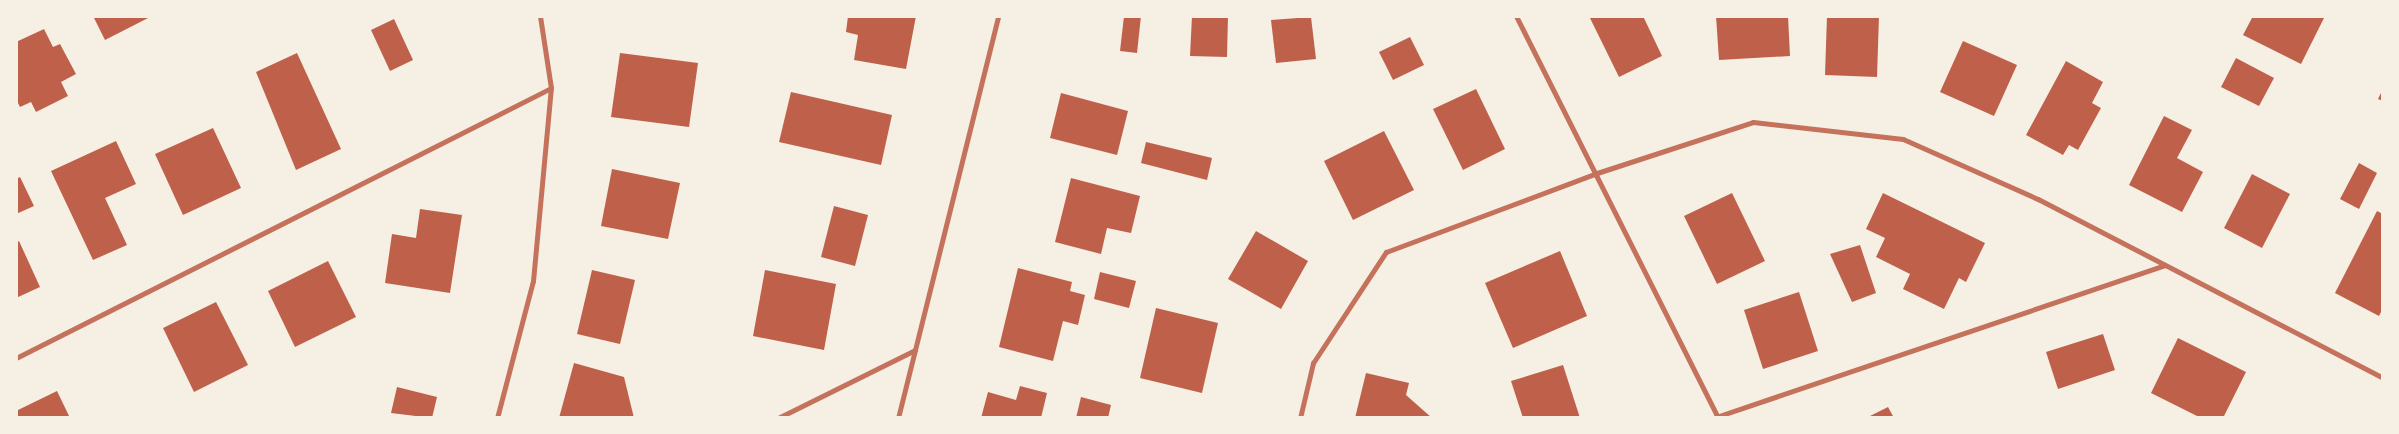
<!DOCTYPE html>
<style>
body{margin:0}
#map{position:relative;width:2399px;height:434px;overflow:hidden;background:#f6efe4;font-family:Barlow,sans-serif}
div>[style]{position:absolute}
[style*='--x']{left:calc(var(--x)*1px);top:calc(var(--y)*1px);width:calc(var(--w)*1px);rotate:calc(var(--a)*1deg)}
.building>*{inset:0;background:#bf614a}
.minor>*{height:5px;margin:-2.5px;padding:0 2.5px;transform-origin:2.5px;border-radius:2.5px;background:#c5725c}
span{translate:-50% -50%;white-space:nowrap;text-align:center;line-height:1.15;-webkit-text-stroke:5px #f6efe4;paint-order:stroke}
.frame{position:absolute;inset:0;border:18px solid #f6efe4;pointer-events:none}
</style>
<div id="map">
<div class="building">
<div style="clip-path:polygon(93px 16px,152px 16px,105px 40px)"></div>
<div style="clip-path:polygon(848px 16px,916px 16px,906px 69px,854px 60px,858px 35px,846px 32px)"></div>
<div style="clip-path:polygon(1124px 16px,1141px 16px,1137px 53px,1120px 51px)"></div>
<div style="clip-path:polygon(1192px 16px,1228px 16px,1227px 57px,1190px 56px)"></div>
<div style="clip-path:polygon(1589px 16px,1643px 16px,1662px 56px,1619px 77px)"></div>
<div style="clip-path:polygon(1716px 16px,1788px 16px,1790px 56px,1719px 60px)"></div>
<div style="clip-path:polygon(1827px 16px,1879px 16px,1877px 77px,1825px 75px)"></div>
<div style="clip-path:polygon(2253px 16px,2325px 16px,2301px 64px,2243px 35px)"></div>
<div style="clip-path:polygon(1311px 17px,1316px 59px,1276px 63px,1271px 20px)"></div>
<div style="clip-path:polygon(394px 19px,413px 60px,390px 71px,371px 30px)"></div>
<div style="clip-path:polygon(44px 29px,53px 47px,60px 44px,76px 74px,61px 82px,68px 96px,36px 112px,31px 102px,20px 107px,16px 99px,16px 42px)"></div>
<div style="clip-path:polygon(1410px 37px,1424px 65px,1393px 80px,1379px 52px)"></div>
<div style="clip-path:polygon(1963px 41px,2017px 65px,1994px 116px,1940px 92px)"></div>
<div style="clip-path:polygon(297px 53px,341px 149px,296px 170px,256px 72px)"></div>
<div style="clip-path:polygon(620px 53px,698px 63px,689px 127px,611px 117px)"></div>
<div style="clip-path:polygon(2236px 58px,2274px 78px,2259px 106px,2221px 87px)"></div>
<div style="clip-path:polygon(2066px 61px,2103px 82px,2092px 103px,2101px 108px,2078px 150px,2069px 145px,2063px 155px,2026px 135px)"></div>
<div style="clip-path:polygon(1476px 89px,1505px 149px,1463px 170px,1433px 109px)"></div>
<div style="clip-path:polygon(2383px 89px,2383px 101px,2378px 99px)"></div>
<div style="clip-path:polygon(791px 92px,892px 115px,881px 165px,779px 142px)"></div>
<div style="clip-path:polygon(1061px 93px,1128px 111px,1117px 155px,1050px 138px)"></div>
<div style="clip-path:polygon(2164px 116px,2192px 130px,2177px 158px,2203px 172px,2182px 212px,2129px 185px)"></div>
<div style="clip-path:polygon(213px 128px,241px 188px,183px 215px,155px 154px)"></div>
<div style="clip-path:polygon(1384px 131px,1414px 190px,1353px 220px,1324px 161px)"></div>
<div style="clip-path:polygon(116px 141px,136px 184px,105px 198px,127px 245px,93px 260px,51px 171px)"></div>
<div style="clip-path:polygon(1146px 142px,1212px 158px,1207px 180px,1141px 163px)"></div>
<div style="clip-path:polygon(2359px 163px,2377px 173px,2359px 209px,2340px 199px)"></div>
<div style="clip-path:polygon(612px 169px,680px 183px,668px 239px,601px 226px)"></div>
<div style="clip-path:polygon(2252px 174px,2290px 194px,2262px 248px,2224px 228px)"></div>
<div style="clip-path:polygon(20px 177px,34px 206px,16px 214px,16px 179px)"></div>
<div style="clip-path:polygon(1071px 178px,1140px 196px,1131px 233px,1107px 228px,1101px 254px,1055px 242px)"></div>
<div style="clip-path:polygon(1732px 193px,1765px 261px,1717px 284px,1684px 216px)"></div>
<div style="clip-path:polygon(1883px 193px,1985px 243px,1966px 282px,1959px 278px,1944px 309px,1903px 289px,1910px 274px,1876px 257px,1885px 238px,1866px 229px)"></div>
<div style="clip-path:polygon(834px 206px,868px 215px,855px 266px,821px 257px)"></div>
<div style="clip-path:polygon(420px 209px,462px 215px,450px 293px,385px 283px,392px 234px,416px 238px)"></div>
<div style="clip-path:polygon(2377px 211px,2383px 214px,2383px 308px,2379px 316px,2335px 293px)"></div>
<div style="clip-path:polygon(1256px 231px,1308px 261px,1281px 309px,1228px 279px)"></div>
<div style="clip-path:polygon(19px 241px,40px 287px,16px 298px,16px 243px)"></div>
<div style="clip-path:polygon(1860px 245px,1876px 293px,1852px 302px,1830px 254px)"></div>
<div style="clip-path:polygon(1560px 251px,1587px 316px,1513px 348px,1485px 283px)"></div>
<div style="clip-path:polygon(328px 261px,356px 317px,295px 347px,268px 291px)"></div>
<div style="clip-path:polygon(1018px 268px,1072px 282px,1070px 291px,1085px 295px,1078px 325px,1063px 321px,1053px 361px,999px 347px)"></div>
<div style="clip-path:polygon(592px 270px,635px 280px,620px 344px,577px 334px)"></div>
<div style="clip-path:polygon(765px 270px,836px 284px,824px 350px,753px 336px)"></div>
<div style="clip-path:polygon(1100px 272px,1136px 281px,1129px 308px,1094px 299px)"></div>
<div style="clip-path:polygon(1799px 292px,1818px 351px,1763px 369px,1744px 310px)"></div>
<div style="clip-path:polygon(216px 302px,248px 365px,194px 392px,163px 328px)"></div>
<div style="clip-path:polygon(1156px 308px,1218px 323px,1202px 393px,1140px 378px)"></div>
<div style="clip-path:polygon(2103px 334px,2115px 370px,2058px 389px,2046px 352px)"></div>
<div style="clip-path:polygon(2178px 338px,2246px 372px,2223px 418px,2201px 418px,2151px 393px)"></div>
<div style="clip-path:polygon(574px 363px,624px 377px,634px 418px,559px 418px)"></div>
<div style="clip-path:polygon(1563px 365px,1580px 418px,1523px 418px,1511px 381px)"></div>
<div style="clip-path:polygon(1366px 373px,1409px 383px,1406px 395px,1432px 418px,1355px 418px)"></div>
<div style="clip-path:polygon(1020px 386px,1047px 393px,1041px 418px,981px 418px,988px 392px,1016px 400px)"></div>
<div style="clip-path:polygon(397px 387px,437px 397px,432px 418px,391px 413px)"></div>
<div style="clip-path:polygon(57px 391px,70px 418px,16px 418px,16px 411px)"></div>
<div style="clip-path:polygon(1081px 397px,1111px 405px,1108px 418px,1076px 418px)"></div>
<div style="clip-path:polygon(1888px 407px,1894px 418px,1866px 418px)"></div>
</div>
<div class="minor">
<div style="--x:1516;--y:16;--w:449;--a:63.3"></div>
<div style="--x:16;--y:358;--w:599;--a:-26.78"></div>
<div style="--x:497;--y:418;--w:142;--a:-75.3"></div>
<div style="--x:533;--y:281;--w:194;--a:-84.7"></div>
<div style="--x:551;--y:88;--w:73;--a:-98.7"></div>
<div style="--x:778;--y:418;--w:153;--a:-26.4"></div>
<div style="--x:898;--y:418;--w:414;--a:-76"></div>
<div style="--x:1300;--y:418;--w:57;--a:-76.7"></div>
<div style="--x:1313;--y:363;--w:133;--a:-56.7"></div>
<div style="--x:1386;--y:252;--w:225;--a:-20.5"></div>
<div style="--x:1597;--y:173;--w:164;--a:-18.1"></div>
<div style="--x:1753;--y:122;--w:151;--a:6.5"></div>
<div style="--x:1903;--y:139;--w:148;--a:24"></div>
<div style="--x:2038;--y:199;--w:389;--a:27.4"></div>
<div style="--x:1713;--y:418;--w:477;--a:-18.7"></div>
</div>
<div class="frame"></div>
</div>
